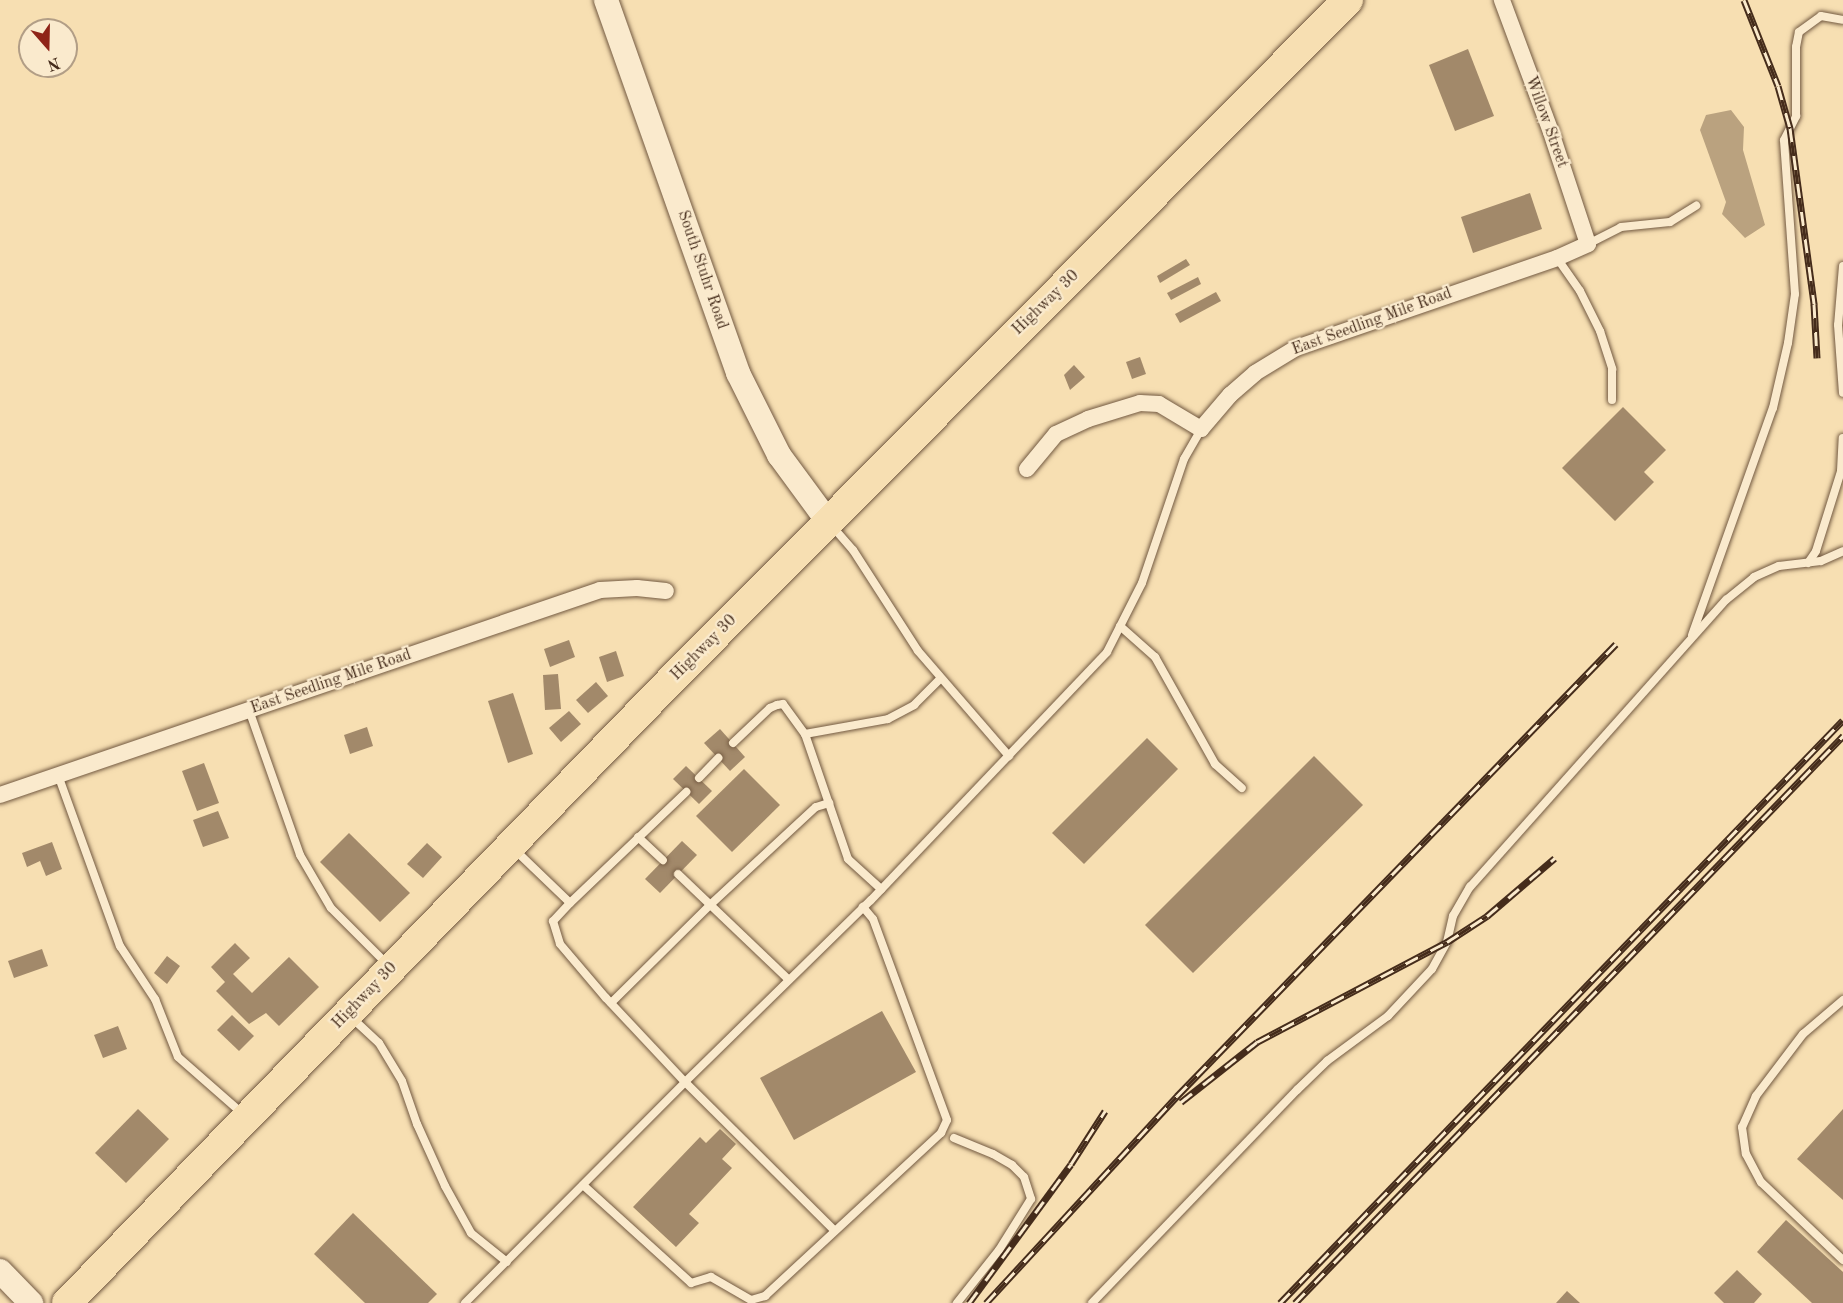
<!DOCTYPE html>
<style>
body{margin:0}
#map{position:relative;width:1843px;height:1303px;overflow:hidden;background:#f7dfb2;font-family:"Old Standard TT",serif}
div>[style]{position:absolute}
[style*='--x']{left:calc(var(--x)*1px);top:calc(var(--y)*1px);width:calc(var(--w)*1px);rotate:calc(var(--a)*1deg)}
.water>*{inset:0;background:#baa27f}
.building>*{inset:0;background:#a2896a}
.roads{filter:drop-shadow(0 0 2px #725941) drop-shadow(0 0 2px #725941)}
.lane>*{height:8px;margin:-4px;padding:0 4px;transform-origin:4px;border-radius:4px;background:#faeacd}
.street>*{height:16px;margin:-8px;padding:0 8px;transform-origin:8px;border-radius:8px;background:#faeacd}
.secondary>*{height:24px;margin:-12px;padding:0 12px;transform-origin:12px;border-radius:12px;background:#faeacd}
.highway>*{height:30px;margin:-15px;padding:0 15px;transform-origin:15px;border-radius:15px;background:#f7dfb2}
.rail>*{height:7px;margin-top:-3.5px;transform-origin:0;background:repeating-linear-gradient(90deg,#faeacd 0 14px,#452c1b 0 28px);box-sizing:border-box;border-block:2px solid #452c1b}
span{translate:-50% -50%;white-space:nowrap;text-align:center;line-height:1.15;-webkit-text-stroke:4.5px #faeacd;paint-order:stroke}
.street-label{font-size:16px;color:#452c1b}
.north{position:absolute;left:18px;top:18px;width:60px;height:60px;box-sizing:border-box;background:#faeacd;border:2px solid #b29e86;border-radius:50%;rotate:160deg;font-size:16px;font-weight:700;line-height:24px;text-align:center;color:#452c1b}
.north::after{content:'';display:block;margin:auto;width:21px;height:27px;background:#8f2418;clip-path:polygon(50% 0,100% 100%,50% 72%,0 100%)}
</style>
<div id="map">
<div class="water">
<div style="clip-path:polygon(1731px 110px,1744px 127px,1743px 150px,1765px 225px,1745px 238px,1722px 214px,1726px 202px,1700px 130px,1706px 115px)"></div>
</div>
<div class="building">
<div style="clip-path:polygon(1468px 49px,1494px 116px,1455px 131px,1429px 65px)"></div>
<div style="clip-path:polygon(1530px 193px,1542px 229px,1473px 253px,1461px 217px)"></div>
<div style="clip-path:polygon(1186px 259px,1190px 265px,1160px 283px,1157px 276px)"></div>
<div style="clip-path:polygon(1198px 277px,1201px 284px,1171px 300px,1167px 293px)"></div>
<div style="clip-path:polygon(1216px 292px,1221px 301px,1180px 323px,1175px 314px)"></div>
<div style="clip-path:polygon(1140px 357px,1146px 374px,1132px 379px,1126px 362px)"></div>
<div style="clip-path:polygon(1074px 365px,1085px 377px,1070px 390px,1064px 375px)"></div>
<div style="clip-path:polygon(1623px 407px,1666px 450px,1644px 472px,1654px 482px,1615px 521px,1562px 468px)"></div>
<div style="clip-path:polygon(569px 640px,575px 657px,550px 667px,544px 649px)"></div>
<div style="clip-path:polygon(616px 651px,624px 676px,607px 682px,599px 657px)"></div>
<div style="clip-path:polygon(558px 674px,561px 709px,545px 710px,543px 675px)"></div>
<div style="clip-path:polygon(596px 682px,608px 696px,588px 713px,576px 700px)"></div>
<div style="clip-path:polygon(513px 693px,533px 754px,508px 763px,488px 701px)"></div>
<div style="clip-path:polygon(569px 711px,581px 724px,561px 742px,549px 728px)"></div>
<div style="clip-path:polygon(367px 727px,373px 746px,350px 754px,344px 735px)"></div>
<div style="clip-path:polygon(720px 729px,745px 757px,730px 771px,704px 743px)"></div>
<div style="clip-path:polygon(1147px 738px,1178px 769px,1084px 864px,1052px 833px)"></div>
<div style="clip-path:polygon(1314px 756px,1363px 805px,1193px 973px,1145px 925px)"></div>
<div style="clip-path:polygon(204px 763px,219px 803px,197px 811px,182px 771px)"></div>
<div style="clip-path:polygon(686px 766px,712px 791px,699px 804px,673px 779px)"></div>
<div style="clip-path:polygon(744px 769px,780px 805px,732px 852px,696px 816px)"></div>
<div style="clip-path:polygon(218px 811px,229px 838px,203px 847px,193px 820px)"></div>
<div style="clip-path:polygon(349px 833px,410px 893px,380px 922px,320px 862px)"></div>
<div style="clip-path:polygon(682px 841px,697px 855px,660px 893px,645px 879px)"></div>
<div style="clip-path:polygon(52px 842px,62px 869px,46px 876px,40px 861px,27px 867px,22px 853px)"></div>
<div style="clip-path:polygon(427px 843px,442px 857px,423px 878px,407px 864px)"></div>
<div style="clip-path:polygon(235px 943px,250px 958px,233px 974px,252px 993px,289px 957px,319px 987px,279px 1026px,266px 1013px,249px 1024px,216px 991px,225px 982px,211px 967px)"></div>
<div style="clip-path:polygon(42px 949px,48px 966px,14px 978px,8px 961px)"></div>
<div style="clip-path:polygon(167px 956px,180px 966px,167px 984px,154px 973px)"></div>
<div style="clip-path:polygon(882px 1011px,916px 1072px,794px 1140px,760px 1078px)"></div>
<div style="clip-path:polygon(232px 1015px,254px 1036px,239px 1051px,217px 1030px)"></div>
<div style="clip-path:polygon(118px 1026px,127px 1049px,103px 1058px,94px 1035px)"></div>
<div style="clip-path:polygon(138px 1109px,169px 1139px,126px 1183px,95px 1153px)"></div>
<div style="clip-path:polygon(1843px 1109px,1843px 1200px,1797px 1159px)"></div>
<div style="clip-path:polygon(720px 1129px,736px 1144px,722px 1159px,732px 1168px,689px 1214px,699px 1223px,676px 1247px,633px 1207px,700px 1137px,706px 1143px)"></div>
<div style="clip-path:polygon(353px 1213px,437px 1294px,428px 1303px,365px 1303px,314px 1254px)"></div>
<div style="clip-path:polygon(1786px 1220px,1843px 1272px,1843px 1303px,1812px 1303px,1757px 1252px)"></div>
<div style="clip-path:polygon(1737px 1270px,1762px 1294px,1754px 1303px,1724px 1303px,1714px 1293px)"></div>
<div style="clip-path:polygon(1567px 1291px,1580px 1303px,1556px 1303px)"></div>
</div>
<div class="roads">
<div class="lane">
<div style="--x:1588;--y:244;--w:37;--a:-27"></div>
<div style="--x:1621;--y:227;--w:49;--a:-5.8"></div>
<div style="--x:1670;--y:222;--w:31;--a:-32"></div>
<div style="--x:1557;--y:258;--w:40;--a:55.1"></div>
<div style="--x:1580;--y:291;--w:45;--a:63.4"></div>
<div style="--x:1600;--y:331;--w:40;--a:72"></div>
<div style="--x:1612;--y:369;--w:31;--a:90"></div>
<div style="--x:1843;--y:266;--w:59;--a:94.8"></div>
<div style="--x:1838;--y:325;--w:68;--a:85.8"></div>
<div style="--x:832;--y:526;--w:32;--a:49"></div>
<div style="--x:853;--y:550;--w:120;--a:57.2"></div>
<div style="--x:918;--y:651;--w:139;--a:49.1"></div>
<div style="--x:1808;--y:563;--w:14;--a:-56"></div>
<div style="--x:1816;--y:551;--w:84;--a:-72.6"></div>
<div style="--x:1841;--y:471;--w:33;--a:-87"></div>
<div style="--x:1120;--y:626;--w:47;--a:41.5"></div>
<div style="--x:1155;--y:657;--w:123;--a:60.7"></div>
<div style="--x:1215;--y:764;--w:36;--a:42"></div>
<div style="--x:1692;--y:635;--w:241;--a:-70.4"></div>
<div style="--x:1773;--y:408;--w:67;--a:-77"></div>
<div style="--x:1788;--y:343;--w:49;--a:-81.9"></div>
<div style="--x:1795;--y:294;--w:154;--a:-94.1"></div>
<div style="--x:1784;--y:140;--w:27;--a:-63"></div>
<div style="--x:1796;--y:116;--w:69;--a:-90"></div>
<div style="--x:1796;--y:47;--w:15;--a:-79"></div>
<div style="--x:1799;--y:32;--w:27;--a:-36"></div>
<div style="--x:1821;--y:16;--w:22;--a:10"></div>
<div style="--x:249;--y:710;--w:154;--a:70.6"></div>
<div style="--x:300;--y:855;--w:61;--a:59.7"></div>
<div style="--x:331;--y:908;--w:82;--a:45"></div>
<div style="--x:805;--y:734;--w:132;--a:71"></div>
<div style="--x:848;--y:859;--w:45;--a:42.3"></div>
<div style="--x:733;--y:743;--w:51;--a:-43.4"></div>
<div style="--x:770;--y:708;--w:8;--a:-23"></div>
<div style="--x:777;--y:705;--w:6;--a:-9"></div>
<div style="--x:783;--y:704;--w:37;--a:54"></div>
<div style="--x:805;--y:734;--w:84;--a:-10.2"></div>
<div style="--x:888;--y:719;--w:30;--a:-28"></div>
<div style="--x:914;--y:705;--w:38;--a:-45"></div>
<div style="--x:58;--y:775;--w:182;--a:70.1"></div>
<div style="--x:120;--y:946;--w:64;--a:56.6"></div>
<div style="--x:155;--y:999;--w:62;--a:68.4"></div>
<div style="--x:178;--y:1057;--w:88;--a:41.3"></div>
<div style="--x:699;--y:778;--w:28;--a:-46"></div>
<div style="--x:638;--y:837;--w:34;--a:43"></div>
<div style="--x:515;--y:850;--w:76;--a:43.9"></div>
<div style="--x:570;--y:903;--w:25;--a:133"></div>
<div style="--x:553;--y:921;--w:24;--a:73"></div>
<div style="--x:560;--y:944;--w:71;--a:49.6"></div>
<div style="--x:606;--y:998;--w:115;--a:46.8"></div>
<div style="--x:685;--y:1082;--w:210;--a:44.8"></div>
<div style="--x:678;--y:874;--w:153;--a:43.7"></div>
<div style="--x:570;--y:903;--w:161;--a:-43.7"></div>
<div style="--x:1843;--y:1000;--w:52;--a:139.6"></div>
<div style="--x:1803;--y:1034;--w:78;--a:127.2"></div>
<div style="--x:1756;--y:1096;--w:34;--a:114"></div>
<div style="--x:1742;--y:1127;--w:27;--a:82"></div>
<div style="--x:1746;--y:1154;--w:32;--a:62"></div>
<div style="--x:1761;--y:1182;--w:113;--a:43.6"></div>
<div style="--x:611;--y:1003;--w:139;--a:-44.7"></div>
<div style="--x:710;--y:905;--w:144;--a:-42.8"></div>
<div style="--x:816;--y:807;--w:14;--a:-17"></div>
<div style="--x:351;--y:1017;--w:38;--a:43"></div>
<div style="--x:379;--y:1043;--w:44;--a:58.8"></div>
<div style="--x:402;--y:1081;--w:46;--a:70.8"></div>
<div style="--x:417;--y:1124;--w:68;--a:65.7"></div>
<div style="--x:445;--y:1186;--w:54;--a:61"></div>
<div style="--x:471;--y:1233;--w:46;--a:38.9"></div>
<div style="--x:954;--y:1138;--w:42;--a:22.3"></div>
<div style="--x:993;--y:1154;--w:22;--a:30"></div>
<div style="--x:1012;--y:1165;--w:17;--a:45"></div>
<div style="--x:1024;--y:1177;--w:23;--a:72"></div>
<div style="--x:1031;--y:1199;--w:60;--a:122.1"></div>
<div style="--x:999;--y:1250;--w:68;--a:128.4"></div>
<div style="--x:583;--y:1185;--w:146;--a:42.2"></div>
<div style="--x:691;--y:1283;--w:21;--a:-17"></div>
<div style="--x:711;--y:1277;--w:46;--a:29.9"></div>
<div style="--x:751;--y:1300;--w:15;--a:-16"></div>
<div style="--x:765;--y:1296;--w:240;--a:-42.8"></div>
<div style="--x:941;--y:1133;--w:14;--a:-65"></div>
<div style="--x:947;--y:1120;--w:214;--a:-110.2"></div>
<div style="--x:873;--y:919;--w:16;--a:-130"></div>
<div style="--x:465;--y:1303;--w:312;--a:-45.1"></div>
<div style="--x:685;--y:1082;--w:260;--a:-44.4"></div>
<div style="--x:871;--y:900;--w:342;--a:-46.4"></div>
<div style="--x:1107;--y:652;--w:77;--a:-63.1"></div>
<div style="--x:1142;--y:583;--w:131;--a:-71.3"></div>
<div style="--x:1184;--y:459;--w:34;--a:-60"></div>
<div style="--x:1092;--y:1303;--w:296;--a:-46.1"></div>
<div style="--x:1297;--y:1090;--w:42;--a:-44"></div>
<div style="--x:1327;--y:1061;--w:76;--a:-36.4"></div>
<div style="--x:1388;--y:1016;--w:64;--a:-46.9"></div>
<div style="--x:1432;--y:969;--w:31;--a:-61"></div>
<div style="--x:1447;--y:942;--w:27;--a:-77"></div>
<div style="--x:1453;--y:916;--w:34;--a:-60"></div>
<div style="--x:1470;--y:887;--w:385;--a:-48.3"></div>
<div style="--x:1726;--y:600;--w:36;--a:-39"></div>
<div style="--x:1754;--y:577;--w:27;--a:-24"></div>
<div style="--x:1779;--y:566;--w:42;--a:-6.8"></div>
<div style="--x:1821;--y:561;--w:24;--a:-24"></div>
</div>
<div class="street">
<div style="--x:1027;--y:469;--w:45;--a:-50.4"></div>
<div style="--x:1056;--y:434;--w:35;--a:-25"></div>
<div style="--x:1088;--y:419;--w:54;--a:-17.1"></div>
<div style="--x:1140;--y:403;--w:19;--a:3"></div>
<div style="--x:1159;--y:404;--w:49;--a:30.8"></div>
<div style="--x:1201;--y:429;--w:45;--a:-49.5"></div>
<div style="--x:1230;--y:395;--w:33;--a:-41"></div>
<div style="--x:1255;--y:373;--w:48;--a:-31.4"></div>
<div style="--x:1296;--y:348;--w:276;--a:-19"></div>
<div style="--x:1557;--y:258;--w:34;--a:-24"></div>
<div style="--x:1588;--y:244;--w:118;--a:-108.3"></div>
<div style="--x:1551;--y:132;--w:141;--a:-110.4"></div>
<div style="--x:0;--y:795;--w:634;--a:-18.86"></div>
<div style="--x:600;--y:590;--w:37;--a:-3"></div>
<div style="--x:637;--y:588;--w:29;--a:6"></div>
</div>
<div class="secondary">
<div style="--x:606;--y:0;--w:396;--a:70.5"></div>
<div style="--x:738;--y:373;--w:92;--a:63.4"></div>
<div style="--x:779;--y:455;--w:84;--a:53.7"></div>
<div style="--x:0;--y:1271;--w:45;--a:45.9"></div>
</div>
<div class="highway">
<div style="--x:67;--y:1303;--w:871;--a:-45.88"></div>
<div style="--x:673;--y:678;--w:957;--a:-45.13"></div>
</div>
</div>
<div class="rail">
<div style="--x:1744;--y:0;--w:92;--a:68.4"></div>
<div style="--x:1778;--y:86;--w:44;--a:74.1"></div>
<div style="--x:1790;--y:128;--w:178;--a:82.2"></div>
<div style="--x:1814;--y:304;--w:54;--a:86.8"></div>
<div style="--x:1181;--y:1102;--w:97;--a:-38.3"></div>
<div style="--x:1257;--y:1042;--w:215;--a:-27.8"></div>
<div style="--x:1447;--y:942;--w:48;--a:-33"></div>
<div style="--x:1487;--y:916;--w:89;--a:-40.5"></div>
<div style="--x:969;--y:1303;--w:172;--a:-53.7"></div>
<div style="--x:1071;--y:1164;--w:63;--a:-57.3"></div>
<div style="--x:986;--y:1303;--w:282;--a:-47.3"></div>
<div style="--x:1177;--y:1096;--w:630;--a:-45.84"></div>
<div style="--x:1280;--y:1303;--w:810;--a:-46"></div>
<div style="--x:1295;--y:1303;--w:789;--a:-45.98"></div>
</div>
<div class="street-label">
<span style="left:1546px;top:122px;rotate:70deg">Willow Street</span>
<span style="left:702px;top:270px;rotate:71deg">South Stuhr Road</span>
<span style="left:1046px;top:303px;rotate:-44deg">Highway 30</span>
<span style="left:1372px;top:322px;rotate:-20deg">East Seedling Mile Road</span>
<span style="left:704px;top:648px;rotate:-45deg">Highway 30</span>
<span style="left:331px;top:682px;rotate:-19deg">East Seedling Mile Road</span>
<span style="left:365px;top:996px;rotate:-46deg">Highway 30</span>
</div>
<div class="north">N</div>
</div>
